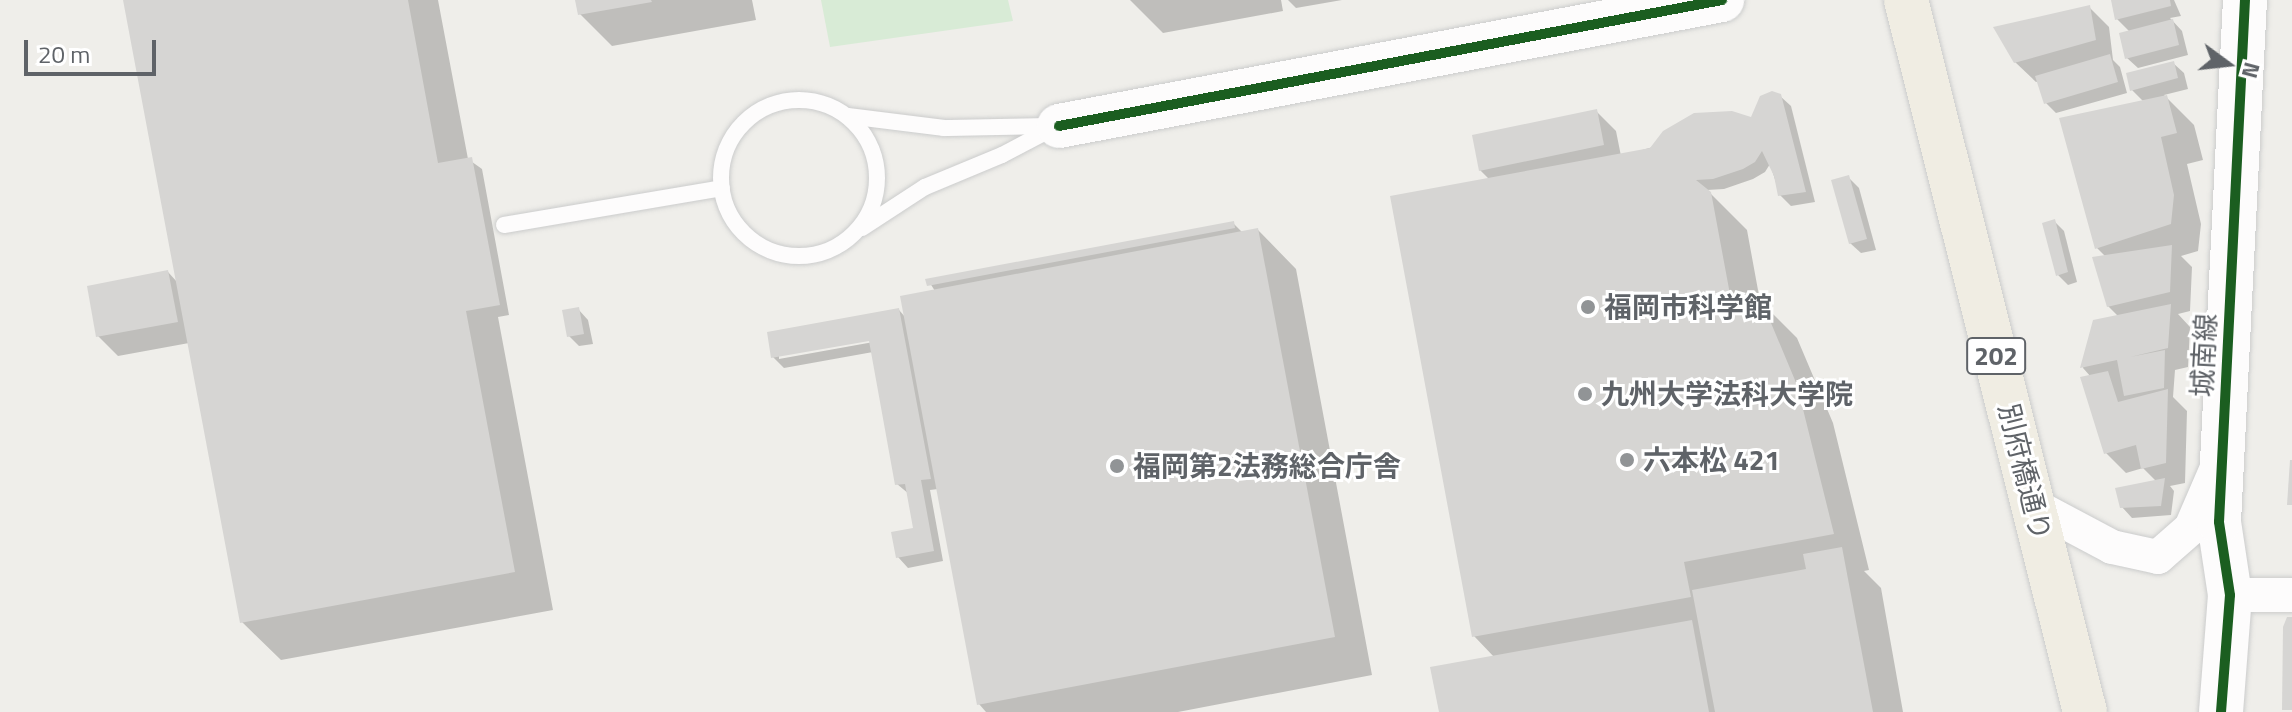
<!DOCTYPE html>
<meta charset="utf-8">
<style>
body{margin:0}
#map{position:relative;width:2292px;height:712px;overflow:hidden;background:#efeeea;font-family:"Titillium Web","Noto Sans JP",sans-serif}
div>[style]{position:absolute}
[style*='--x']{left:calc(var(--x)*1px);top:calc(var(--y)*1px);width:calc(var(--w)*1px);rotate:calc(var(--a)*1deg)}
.green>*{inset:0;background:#d8ebd6}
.shadow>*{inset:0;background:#0003}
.building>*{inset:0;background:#d6d5d3}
.roads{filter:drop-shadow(0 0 2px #cbcccc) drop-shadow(0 0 2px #cbcccc)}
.lane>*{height:16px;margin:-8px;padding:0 8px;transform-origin:8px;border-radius:8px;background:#fdfcfc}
.lane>.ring{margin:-8px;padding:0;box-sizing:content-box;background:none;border:16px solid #fdfcfc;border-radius:50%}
.street>*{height:34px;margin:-17px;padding:0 17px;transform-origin:17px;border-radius:17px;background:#fdfcfc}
.secondary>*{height:44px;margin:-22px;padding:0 22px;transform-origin:22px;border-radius:22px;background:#fdfcfc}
.highway>*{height:44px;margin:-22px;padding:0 22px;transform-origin:22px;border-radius:22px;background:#f0ede3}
.cycleway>*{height:10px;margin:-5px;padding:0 5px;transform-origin:5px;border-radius:5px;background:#1b5e20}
.dots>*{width:22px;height:22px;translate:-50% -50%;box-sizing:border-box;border:4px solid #fff;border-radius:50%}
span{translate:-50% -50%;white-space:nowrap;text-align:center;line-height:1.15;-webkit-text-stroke:6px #fff;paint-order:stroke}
.shield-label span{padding:2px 6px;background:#fff;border:2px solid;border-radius:6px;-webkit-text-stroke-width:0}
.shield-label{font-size:26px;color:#5f6368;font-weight:700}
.poi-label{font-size:28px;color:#5f6368;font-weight:700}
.left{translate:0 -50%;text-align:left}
.street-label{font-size:28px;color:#5f6368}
.north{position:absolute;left:2188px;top:24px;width:80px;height:80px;-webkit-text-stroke:6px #fff;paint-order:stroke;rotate:105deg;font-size:22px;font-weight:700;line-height:32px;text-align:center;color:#5f6368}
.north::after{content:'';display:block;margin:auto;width:28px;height:36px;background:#5f6368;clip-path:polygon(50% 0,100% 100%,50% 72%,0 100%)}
.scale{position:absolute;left:24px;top:40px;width:132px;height:36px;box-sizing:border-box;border:4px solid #5f6368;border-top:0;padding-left:10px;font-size:24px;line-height:28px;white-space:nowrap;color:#5f6368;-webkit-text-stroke:6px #fff;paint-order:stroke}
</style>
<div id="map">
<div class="green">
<div style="clip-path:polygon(821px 0,1008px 0,1013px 21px,830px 47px)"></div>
</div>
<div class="shadow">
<div style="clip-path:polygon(125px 0,438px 0,468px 159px,482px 169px,509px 315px,498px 317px,553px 610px,281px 660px,242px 622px,189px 343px,118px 356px,98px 336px,168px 272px,178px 283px)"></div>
<div style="clip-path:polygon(578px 0,752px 0,756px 20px,612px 46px,580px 14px)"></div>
<div style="clip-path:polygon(1130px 0,1281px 0,1283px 11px,1163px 33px)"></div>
<div style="clip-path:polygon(1288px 0,1342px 0,1296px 8px)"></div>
<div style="clip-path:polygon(2113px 0,2174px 0,2181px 16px,2170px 18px,2182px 31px,2188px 55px,2138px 68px,2127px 58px,2130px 32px,2117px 19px)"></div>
<div style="clip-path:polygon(2089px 7px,2109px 27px,2113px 60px,2120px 67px,2127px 93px,2056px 113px,2046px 103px,2039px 81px,2036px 82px,2015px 62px)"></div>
<div style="clip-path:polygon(2173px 63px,2184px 73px,2188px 89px,2164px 95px,2194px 125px,2203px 160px,2187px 164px,2201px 224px,2198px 251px,2181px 256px,2192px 267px,2190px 311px,2178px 314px,2190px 327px,2188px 367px,2175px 370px,2173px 397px,2187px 411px,2185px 483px,2170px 486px,2174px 491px,2171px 515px,2132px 518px,2122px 507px,2157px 482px,2143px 468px,2126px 473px,2106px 453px,2091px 377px,2083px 368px,2094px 321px,2119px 317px,2108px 306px,2106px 257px,2097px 248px,2144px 102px,2132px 90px)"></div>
<div style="clip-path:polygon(1780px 96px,1791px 106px,1815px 202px,1791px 206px,1780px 195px,1770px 164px,1765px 172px,1753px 179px,1724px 189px,1707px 190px,1747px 230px,1760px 301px,1797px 338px,1833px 423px,1869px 570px,1864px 571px,1881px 588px,1903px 712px,1441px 712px,1495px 658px,1474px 636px,1490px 180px,1480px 170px,1596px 111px,1616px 131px,1621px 156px,1752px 119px)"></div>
<div style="clip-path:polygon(1848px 177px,1859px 188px,1876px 250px,1861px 253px,1850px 243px)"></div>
<div style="clip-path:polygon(2054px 221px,2064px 231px,2077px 282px,2068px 285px,2058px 275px)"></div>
<div style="clip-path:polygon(evenodd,1233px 223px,1243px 233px,1258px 230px,1296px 269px,1372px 675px,1178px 712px,986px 712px,979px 704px,938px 489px,930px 490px,943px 561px,908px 568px,898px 557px,894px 534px,915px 530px,909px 494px,897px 484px,873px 352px,784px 368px,773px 357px,769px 334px,899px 310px,906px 318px,903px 298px,935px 291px,928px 280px,1233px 223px,878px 337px,879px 341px,779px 359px,779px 355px,878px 337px)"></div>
<div style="clip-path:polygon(578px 309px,588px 320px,593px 344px,579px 346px,569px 336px)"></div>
</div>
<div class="building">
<div style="clip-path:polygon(123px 0,408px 0,438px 163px,472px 157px,500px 305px,466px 311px,515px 572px,240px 623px)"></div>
<div style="clip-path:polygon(575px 0,651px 0,652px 2px,578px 15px)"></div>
<div style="clip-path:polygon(2111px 0,2170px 0,2171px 6px,2115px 20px)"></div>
<div style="clip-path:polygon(2090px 5px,2096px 40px,2014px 63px,1993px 27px)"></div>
<div style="clip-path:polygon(2173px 19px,2179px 45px,2125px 59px,2119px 33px)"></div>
<div style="clip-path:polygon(2110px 54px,2118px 82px,2044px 104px,2035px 76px)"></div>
<div style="clip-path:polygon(2174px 61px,2178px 78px,2130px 91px,2126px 73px)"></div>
<div style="clip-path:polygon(1772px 91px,1781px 94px,1806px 192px,1778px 196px,1774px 176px,1762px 151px,1755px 162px,1743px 169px,1713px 179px,1696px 180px,1711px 192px,1732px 305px,1761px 299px,1797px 385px,1834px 534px,1684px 562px,1691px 597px,1472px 637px,1390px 196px,1650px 148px,1663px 131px,1694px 113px,1732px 111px,1751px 117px,1760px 96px)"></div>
<div style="clip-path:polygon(2167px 95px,2177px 133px,2161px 137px,2174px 195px,2171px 224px,2095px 249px,2059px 118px)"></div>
<div style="clip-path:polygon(1597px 109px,1604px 145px,1479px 171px,1472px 135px)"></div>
<div style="clip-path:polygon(1849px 175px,1867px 239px,1849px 244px,1831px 180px)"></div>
<div style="clip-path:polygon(2055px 219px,2068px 272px,2056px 276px,2042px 223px)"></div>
<div style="clip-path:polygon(1234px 221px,1235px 228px,927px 286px,925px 279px)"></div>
<div style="clip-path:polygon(1258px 228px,1335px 637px,977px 705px,900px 296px)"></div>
<div style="clip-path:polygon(2172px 245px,2170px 292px,2107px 307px,2092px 257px)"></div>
<div style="clip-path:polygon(168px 270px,178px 322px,96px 337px,87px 286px)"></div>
<div style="clip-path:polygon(2171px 304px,2168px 348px,2130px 357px,2165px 350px,2164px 388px,2124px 396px,2117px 360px,2080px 368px,2093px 320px)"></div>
<div style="clip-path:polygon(579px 307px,584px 334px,567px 337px,562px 310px)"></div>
<div style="clip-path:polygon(899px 308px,931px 479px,921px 480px,934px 551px,896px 558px,891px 532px,913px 528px,905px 484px,895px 485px,869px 341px,771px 358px,767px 332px)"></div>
<div style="clip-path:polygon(2108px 371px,2118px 402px,2168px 389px,2166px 463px,2141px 469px,2136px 445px,2104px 454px,2080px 377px)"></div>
<div style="clip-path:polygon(2290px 460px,2292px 460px,2292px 505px,2287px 505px)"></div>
<div style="clip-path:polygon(2165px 478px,2161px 506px,2120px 508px,2115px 488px)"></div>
<div style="clip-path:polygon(1842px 547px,1873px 712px,1715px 712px,1692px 590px,1806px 569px,1803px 554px)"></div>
<div style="clip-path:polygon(2287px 617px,2292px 617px,2292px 710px,2282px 710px,2283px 627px)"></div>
<div style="clip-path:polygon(1692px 620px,1709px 712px,1439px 712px,1430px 667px)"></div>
</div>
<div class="roads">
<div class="lane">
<div class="ring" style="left:721px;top:100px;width:140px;height:140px"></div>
<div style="--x:848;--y:116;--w:97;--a:7.1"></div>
<div style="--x:944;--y:128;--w:109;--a:-1.1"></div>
<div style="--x:504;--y:225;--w:221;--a:-9.6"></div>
<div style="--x:862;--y:228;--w:75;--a:-33.1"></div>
<div style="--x:925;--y:187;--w:83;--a:-22.6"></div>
<div style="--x:1002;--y:155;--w:62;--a:-27.8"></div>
</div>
<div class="street">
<div style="--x:2033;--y:505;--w:89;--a:28"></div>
<div style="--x:2112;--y:547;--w:47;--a:12.3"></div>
<div style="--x:2158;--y:557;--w:44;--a:-41.3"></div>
<div style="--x:2191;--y:528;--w:63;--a:-66.7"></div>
<div style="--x:2230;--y:595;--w:62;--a:0"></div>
</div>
<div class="secondary">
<div style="--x:1059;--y:126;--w:675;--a:-10.76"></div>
<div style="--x:2221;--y:712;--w:117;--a:-85.6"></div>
<div style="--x:2230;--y:595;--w:74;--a:-98.6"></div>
<div style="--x:2219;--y:522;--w:523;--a:-87.15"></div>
</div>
<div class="highway">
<div style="--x:1906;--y:0;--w:734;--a:75.89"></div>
</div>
</div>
<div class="cycleway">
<div style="--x:1059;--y:126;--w:675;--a:-10.76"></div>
<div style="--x:2221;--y:712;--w:117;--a:-85.6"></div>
<div style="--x:2230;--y:595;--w:74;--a:-98.6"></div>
<div style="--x:2219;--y:522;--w:523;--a:-87.15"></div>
</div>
<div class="dots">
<div style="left:1588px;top:307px;background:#919496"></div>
<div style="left:1585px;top:394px;background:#919496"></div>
<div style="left:1627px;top:460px;background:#919496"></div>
<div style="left:1117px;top:466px;background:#919496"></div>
</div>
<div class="shield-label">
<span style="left:1996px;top:356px">202</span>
</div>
<div class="poi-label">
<span class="left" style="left:1604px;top:307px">福岡市科学館</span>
<span class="left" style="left:1601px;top:394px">九州大学法科大学院</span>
<span class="left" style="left:1643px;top:460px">六本松 421</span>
<span class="left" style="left:1133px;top:466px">福岡第2法務総合庁舎</span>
</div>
<div class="street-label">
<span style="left:2204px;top:355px;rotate:-87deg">城南線</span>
<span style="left:2025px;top:472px;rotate:76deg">別府橋通り</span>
</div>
<div class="north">N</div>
<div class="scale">20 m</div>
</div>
